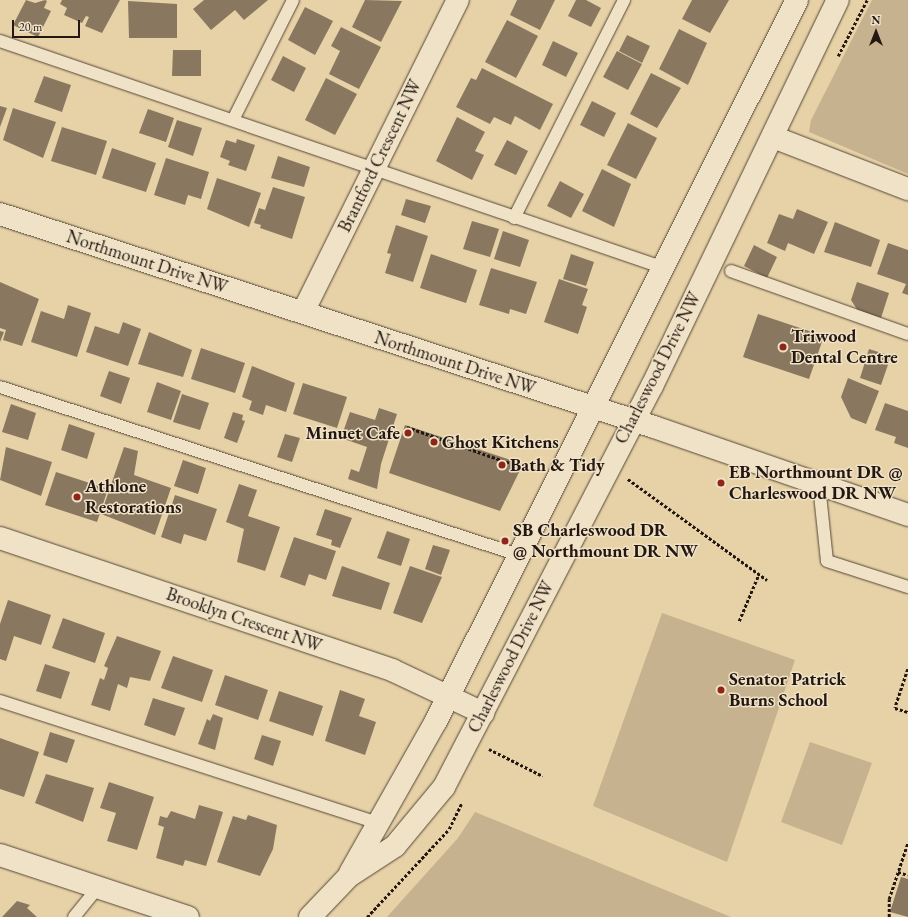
<!DOCTYPE html>
<style>
body{margin:0}
#map{position:relative;width:908px;height:917px;overflow:hidden;background:#e7d2a7;font-family:"EB Garamond",serif}
div>[style]{position:absolute}
[style*='--x']{left:calc(var(--x)*1px);top:calc(var(--y)*1px);width:calc(var(--w)*1px);rotate:calc(var(--a)*1deg)}
.green>*{inset:0;background:#c6b28e}
.building>*{inset:0;background:#89785f}
.path>*{height:2.5px;margin-top:-1.25px;transform-origin:0;background:repeating-linear-gradient(90deg,#241712 0 3px,transparent 0 5px)}
.roads{filter:drop-shadow(0 0 1px #554637) drop-shadow(0 0 1px #554637)}
.lane>*{height:12px;margin:-6px;padding:0 6px;transform-origin:6px;border-radius:6px;background:#efe2c6}
.street>*{height:22px;margin:-11px;padding:0 11px;transform-origin:11px;border-radius:11px;background:#efe2c6}
.secondary>*{height:22px;margin:-11px;padding:0 11px;transform-origin:11px;border-radius:11px;background:#efe2c6}
.dots>*{width:11px;height:11px;translate:-50% -50%;box-sizing:border-box;border:2px solid #efe2c6;border-radius:50%}
span{translate:-50% -50%;white-space:nowrap;text-align:center;line-height:1.15;-webkit-text-stroke:3px #efe2c6;paint-order:stroke}
.street-label{font-size:18px;color:#241712}
.poi-label{font-size:18px;color:#241712;font-weight:700}
.left{translate:0 -50%;text-align:left}
.right{translate:-100% -50%;text-align:right}
.north{position:absolute;left:856px;top:12px;width:40px;height:40px;-webkit-text-stroke:3px #efe2c6;paint-order:stroke;rotate:0deg;font-size:11px;font-weight:700;line-height:16px;text-align:center;color:#241712}
.north::after{content:'';display:block;margin:auto;width:14px;height:18px;background:#241712;clip-path:polygon(50% 0,100% 100%,50% 72%,0 100%)}
.scale{position:absolute;left:12px;top:20px;width:68px;height:18px;box-sizing:border-box;border:2px solid #241712;border-top:0;padding-left:5px;font-size:12px;line-height:14px;white-space:nowrap;color:#241712;-webkit-text-stroke:3px #efe2c6;paint-order:stroke}
</style>
<div id="map">
<div class="green">
<div style="clip-path:polygon(872px 0,908px 0,908px 174px,809px 132px,811px 120px)"></div>
<div style="clip-path:polygon(662px 613px,795px 660px,727px 862px,593px 806px)"></div>
<div style="clip-path:polygon(810px 742px,872px 763px,842px 845px,781px 822px)"></div>
<div style="clip-path:polygon(475px 812px,731px 917px,387px 917px,458px 838px)"></div>
</div>
<div class="building">
<div style="clip-path:polygon(26px 0,35px 3px,45px 0,47px 1px,44px 8px,51px 11px,38px 37px,13px 25px)"></div>
<div style="clip-path:polygon(62px 0,120px 0,102px 33px,85px 26px,89px 17px,86px 16px,82px 23px,64px 15px,67px 8px,60px 4px)"></div>
<div style="clip-path:polygon(204px 0,268px 0,244px 20px,235px 10px,211px 30px,193px 9px)"></div>
<div style="clip-path:polygon(365px 0,402px 1px,381px 42px,352px 27px)"></div>
<div style="clip-path:polygon(517px 0,555px 0,540px 30px,510px 15px)"></div>
<div style="clip-path:polygon(576px 0,586px 0,601px 8px,591px 27px,568px 16px)"></div>
<div style="clip-path:polygon(692px 0,729px 0,710px 33px,682px 19px)"></div>
<div style="clip-path:polygon(128px 1px,177px 4px,177px 38px,129px 38px)"></div>
<div style="clip-path:polygon(305px 7px,333px 21px,315px 55px,288px 40px)"></div>
<div style="clip-path:polygon(507px 20px,538px 36px,516px 78px,485px 62px)"></div>
<div style="clip-path:polygon(341px 27px,381px 47px,359px 89px,329px 74px,340px 51px,331px 46px)"></div>
<div style="clip-path:polygon(679px 29px,707px 43px,688px 85px,659px 69px)"></div>
<div style="clip-path:polygon(627px 35px,650px 46px,642px 63px,619px 51px)"></div>
<div style="clip-path:polygon(553px 41px,578px 53px,566px 77px,542px 65px)"></div>
<div style="clip-path:polygon(173px 50px,201px 50px,201px 76px,172px 76px)"></div>
<div style="clip-path:polygon(617px 51px,642px 64px,628px 90px,603px 77px)"></div>
<div style="clip-path:polygon(283px 56px,306px 68px,294px 92px,271px 80px)"></div>
<div style="clip-path:polygon(482px 68px,553px 104px,540px 130px,515px 116px,511px 125px,494px 117px,490px 124px,456px 107px,471px 78px,476px 80px)"></div>
<div style="clip-path:polygon(651px 73px,681px 88px,657px 128px,630px 114px)"></div>
<div style="clip-path:polygon(44px 76px,71px 85px,62px 112px,34px 102px)"></div>
<div style="clip-path:polygon(326px 78px,357px 94px,335px 135px,305px 120px)"></div>
<div style="clip-path:polygon(592px 101px,616px 113px,604px 137px,580px 125px)"></div>
<div style="clip-path:polygon(0 106px,7px 108px,0 127px)"></div>
<div style="clip-path:polygon(13px 108px,56px 122px,43px 158px,3px 140px)"></div>
<div style="clip-path:polygon(148px 109px,174px 118px,166px 142px,139px 133px)"></div>
<div style="clip-path:polygon(457px 117px,485px 132px,475px 151px,484px 155px,472px 180px,436px 161px)"></div>
<div style="clip-path:polygon(177px 120px,202px 128px,193px 156px,168px 147px)"></div>
<div style="clip-path:polygon(628px 123px,657px 138px,636px 179px,607px 165px)"></div>
<div style="clip-path:polygon(62px 127px,107px 141px,96px 175px,51px 161px)"></div>
<div style="clip-path:polygon(237px 139px,255px 145px,246px 171px,228px 165px,230px 161px,220px 157px,226px 140px,236px 143px)"></div>
<div style="clip-path:polygon(507px 140px,528px 151px,516px 175px,494px 165px)"></div>
<div style="clip-path:polygon(112px 148px,156px 163px,146px 192px,102px 178px)"></div>
<div style="clip-path:polygon(278px 156px,310px 167px,304px 187px,271px 178px)"></div>
<div style="clip-path:polygon(166px 158px,209px 172px,201px 199px,188px 195px,185px 205px,154px 195px)"></div>
<div style="clip-path:polygon(602px 169px,631px 184px,614px 227px,582px 211px)"></div>
<div style="clip-path:polygon(217px 178px,261px 193px,249px 227px,207px 209px)"></div>
<div style="clip-path:polygon(560px 181px,584px 194px,571px 218px,547px 206px)"></div>
<div style="clip-path:polygon(273px 187px,305px 197px,292px 239px,260px 228px,261px 225px,254px 223px,259px 208px,265px 210px)"></div>
<div style="clip-path:polygon(406px 199px,431px 206px,425px 223px,401px 215px)"></div>
<div style="clip-path:polygon(797px 209px,828px 222px,814px 254px,788px 243px,785px 251px,767px 243px,779px 214px,793px 219px)"></div>
<div style="clip-path:polygon(472px 221px,499px 229px,490px 257px,463px 249px)"></div>
<div style="clip-path:polygon(835px 222px,880px 240px,871px 267px,824px 252px)"></div>
<div style="clip-path:polygon(396px 225px,428px 236px,413px 282px,385px 273px,391px 254px,387px 253px)"></div>
<div style="clip-path:polygon(503px 231px,529px 240px,520px 267px,494px 259px)"></div>
<div style="clip-path:polygon(888px 243px,908px 250px,908px 295px,902px 293px,906px 284px,877px 274px)"></div>
<div style="clip-path:polygon(754px 245px,777px 257px,767px 278px,744px 266px)"></div>
<div style="clip-path:polygon(431px 254px,477px 270px,466px 303px,420px 288px)"></div>
<div style="clip-path:polygon(571px 254px,594px 262px,586px 286px,563px 279px)"></div>
<div style="clip-path:polygon(491px 268px,537px 282px,526px 314px,510px 309px,509px 314px,479px 305px)"></div>
<div style="clip-path:polygon(559px 279px,588px 289px,582px 305px,587px 307px,578px 334px,544px 322px)"></div>
<div style="clip-path:polygon(0 282px,39px 299px,22px 346px,3px 340px,6px 330px,0 328px)"></div>
<div style="clip-path:polygon(857px 282px,889px 293px,881px 318px,858px 311px,851px 300px)"></div>
<div style="clip-path:polygon(68px 305px,91px 313px,77px 357px,31px 342px,41px 311px,64px 319px)"></div>
<div style="clip-path:polygon(758px 314px,824px 336px,809px 379px,743px 357px)"></div>
<div style="clip-path:polygon(123px 322px,141px 329px,128px 366px,86px 352px,95px 326px,119px 334px)"></div>
<div style="clip-path:polygon(0 331px,4px 332px,0 342px)"></div>
<div style="clip-path:polygon(149px 332px,192px 350px,183px 377px,138px 364px)"></div>
<div style="clip-path:polygon(201px 348px,245px 363px,235px 393px,191px 379px)"></div>
<div style="clip-path:polygon(869px 349px,891px 356px,881px 385px,860px 378px)"></div>
<div style="clip-path:polygon(252px 366px,295px 383px,286px 412px,266px 405px,263px 415px,249px 410px,252px 401px,242px 397px)"></div>
<div style="clip-path:polygon(109px 371px,130px 378px,121px 404px,100px 396px)"></div>
<div style="clip-path:polygon(848px 378px,879px 391px,866px 424px,851px 418px,841px 397px)"></div>
<div style="clip-path:polygon(157px 382px,181px 391px,171px 420px,147px 412px)"></div>
<div style="clip-path:polygon(303px 383px,347px 397px,337px 428px,293px 414px)"></div>
<div style="clip-path:polygon(182px 394px,209px 403px,200px 430px,173px 422px)"></div>
<div style="clip-path:polygon(885px 403px,908px 411px,908px 448px,894px 443px,896px 437px,875px 430px)"></div>
<div style="clip-path:polygon(11px 404px,36px 413px,28px 440px,2px 432px)"></div>
<div style="clip-path:polygon(379px 408px,397px 414px,381px 464px,377px 489px,348px 479px,351px 469px,359px 472px,367px 447px,341px 438px,350px 412px,375px 420px)"></div>
<div style="clip-path:polygon(233px 412px,243px 415px,242px 420px,245px 421px,237px 443px,224px 438px)"></div>
<div style="clip-path:polygon(69px 424px,95px 433px,87px 459px,61px 450px)"></div>
<div style="clip-path:polygon(405px 425px,523px 464px,500px 511px,389px 473px)"></div>
<div style="clip-path:polygon(285px 434px,300px 438px,292px 462px,277px 457px)"></div>
<div style="clip-path:polygon(6px 447px,52px 462px,41px 496px,0 480px)"></div>
<div style="clip-path:polygon(124px 447px,138px 451px,134px 475px,171px 488px,155px 535px,101px 514px)"></div>
<div style="clip-path:polygon(183px 460px,206px 468px,198px 494px,174px 486px)"></div>
<div style="clip-path:polygon(56px 472px,108px 489px,97px 522px,45px 505px)"></div>
<div style="clip-path:polygon(239px 484px,257px 490px,248px 516px,280px 527px,265px 571px,237px 562px,244px 529px,226px 522px)"></div>
<div style="clip-path:polygon(175px 495px,217px 509px,206px 541px,184px 534px,181px 544px,161px 537px)"></div>
<div style="clip-path:polygon(325px 509px,352px 518px,340px 548px,331px 545px,332px 540px,316px 535px)"></div>
<div style="clip-path:polygon(387px 531px,410px 539px,401px 566px,377px 558px)"></div>
<div style="clip-path:polygon(294px 537px,336px 551px,326px 580px,309px 574px,305px 586px,280px 577px)"></div>
<div style="clip-path:polygon(433px 545px,450px 550px,441px 575px,425px 569px)"></div>
<div style="clip-path:polygon(342px 566px,390px 583px,381px 610px,332px 596px)"></div>
<div style="clip-path:polygon(410px 566px,442px 577px,422px 623px,393px 613px)"></div>
<div style="clip-path:polygon(8px 600px,51px 615px,41px 645px,14px 636px,6px 661px,0 659px,0 624px)"></div>
<div style="clip-path:polygon(63px 618px,105px 633px,95px 663px,52px 648px)"></div>
<div style="clip-path:polygon(117px 636px,161px 651px,150px 681px,130px 677px,127px 688px,118px 684px,110px 711px,91px 705px,100px 678px,104px 680px,108px 668px,104px 666px)"></div>
<div style="clip-path:polygon(173px 656px,213px 670px,202px 702px,161px 688px)"></div>
<div style="clip-path:polygon(45px 664px,70px 672px,61px 699px,36px 691px)"></div>
<div style="clip-path:polygon(225px 675px,268px 690px,258px 720px,215px 705px)"></div>
<div style="clip-path:polygon(340px 690px,365px 699px,359px 716px,376px 722px,365px 755px,325px 741px)"></div>
<div style="clip-path:polygon(279px 691px,323px 706px,313px 736px,269px 721px)"></div>
<div style="clip-path:polygon(153px 698px,185px 708px,175px 736px,144px 725px)"></div>
<div style="clip-path:polygon(213px 714px,223px 718px,215px 750px,198px 744px,207px 719px,210px 721px)"></div>
<div style="clip-path:polygon(50px 732px,75px 740px,67px 763px,43px 755px)"></div>
<div style="clip-path:polygon(262px 735px,281px 741px,273px 766px,254px 759px)"></div>
<div style="clip-path:polygon(0 738px,39px 752px,24px 797px,0 789px)"></div>
<div style="clip-path:polygon(46px 774px,94px 788px,83px 822px,35px 803px)"></div>
<div style="clip-path:polygon(109px 782px,154px 797px,137px 850px,107px 841px,116px 813px,100px 808px)"></div>
<div style="clip-path:polygon(199px 805px,223px 812px,206px 866px,185px 860px,183px 866px,156px 858px,164px 827px,158px 825px,160px 816px,167px 818px,171px 811px,195px 819px)"></div>
<div style="clip-path:polygon(248px 815px,277px 825px,273px 849px,260px 876px,217px 862px,233px 816px,246px 820px)"></div>
<div style="clip-path:polygon(901px 877px,908px 879px,908px 917px,890px 912px)"></div>
<div style="clip-path:polygon(17px 901px,30px 905px,27px 908px,37px 917px,2px 917px)"></div>
</div>
<div class="path">
<div style="--x:838;--y:56;--w:63;--a:-62.6"></div>
<div style="--x:407;--y:427;--w:130;--a:19.3"></div>
<div style="--x:628;--y:479;--w:172;--a:36"></div>
<div style="--x:739;--y:621;--w:49;--a:-67.1"></div>
<div style="--x:908;--y:669;--w:41;--a:108.4"></div>
<div style="--x:895;--y:708;--w:14;--a:17"></div>
<div style="--x:489;--y:749;--w:60;--a:26.6"></div>
<div style="--x:898;--y:872;--w:10;--a:17"></div>
<div style="--x:367;--y:917;--w:120;--a:-47"></div>
<div style="--x:449;--y:829;--w:28;--a:-64"></div>
<div style="--x:889;--y:917;--w:18;--a:-90"></div>
<div style="--x:889;--y:899;--w:60;--a:-71.6"></div>
</div>
<div class="roads">
<div class="lane">
<div style="--x:0;--y:41;--w:702;--a:18.87"></div>
<div style="--x:233;--y:120;--w:134;--a:-63.4"></div>
<div style="--x:514;--y:218;--w:244;--a:-63.2"></div>
<div style="--x:731;--y:271;--w:188;--a:19.6"></div>
<div style="--x:0;--y:387;--w:546;--a:17.94"></div>
<div style="--x:819;--y:485;--w:76;--a:84"></div>
<div style="--x:827;--y:561;--w:85;--a:17.8"></div>
<div style="--x:0;--y:701;--w:397;--a:17.9"></div>
<div style="--x:74;--y:917;--w:38;--a:-51"></div>
</div>
<div class="street">
<div style="--x:773;--y:137;--w:145;--a:21.1"></div>
<div style="--x:303;--y:312;--w:348;--a:-63.6"></div>
<div style="--x:0;--y:538;--w:414;--a:18.6"></div>
<div style="--x:392;--y:670;--w:101;--a:25.3"></div>
<div style="--x:0;--y:855;--w:198;--a:18.3"></div>
</div>
<div class="secondary">
<div style="--x:0;--y:214;--w:688;--a:18.04"></div>
<div style="--x:654;--y:427;--w:269;--a:19.1"></div>
<div style="--x:350;--y:873;--w:175;--a:-60.5"></div>
<div style="--x:436;--y:721;--w:806;--a:-63.4"></div>
<div style="--x:310;--y:917;--w:57;--a:-46.4"></div>
<div style="--x:349;--y:876;--w:55;--a:-33.1"></div>
<div style="--x:395;--y:846;--w:77;--a:-50.3"></div>
<div style="--x:444;--y:787;--w:452;--a:-62.6"></div>
<div style="--x:652;--y:386;--w:428;--a:-64.3"></div>
</div>
</div>
<div class="dots">
<div style="left:783px;top:347px;background:#8f2418"></div>
<div style="left:408px;top:433px;background:#8f2418"></div>
<div style="left:434px;top:442px;background:#8f2418"></div>
<div style="left:502px;top:465px;background:#8f2418"></div>
<div style="left:721px;top:483px;background:#8f2418"></div>
<div style="left:77px;top:497px;background:#8f2418"></div>
<div style="left:505px;top:541px;background:#8f2418"></div>
<div style="left:721px;top:690px;background:#8f2418"></div>
</div>
<div class="street-label">
<span style="left:380px;top:156px;rotate:-64deg">Brantford Crescent NW</span>
<span style="left:147px;top:262px;rotate:18deg">Northmount Drive NW</span>
<span style="left:455px;top:363px;rotate:18deg">Northmount Drive NW</span>
<span style="left:658px;top:368px;rotate:-63deg">Charleswood Drive NW</span>
<span style="left:244px;top:620px;rotate:19deg">Brooklyn Crescent NW</span>
<span style="left:511px;top:657px;rotate:-63deg">Charleswood Drive NW</span>
</div>
<div class="poi-label">
<span class="left" style="left:791px;top:347px">Triwood<br>Dental Centre</span>
<span class="right" style="left:400px;top:433px">Minuet Cafe</span>
<span class="left" style="left:442px;top:442px">Ghost Kitchens</span>
<span class="left" style="left:510px;top:465px">Bath &amp; Tidy</span>
<span class="left" style="left:729px;top:483px">EB Northmount DR @<br>Charleswood DR NW</span>
<span class="left" style="left:85px;top:497px">Athlone<br>Restorations</span>
<span class="left" style="left:513px;top:541px">SB Charleswood DR<br>@ Northmount DR NW</span>
<span class="left" style="left:729px;top:690px">Senator Patrick<br>Burns School</span>
</div>
<div class="north">N</div>
<div class="scale">20 m</div>
</div>
